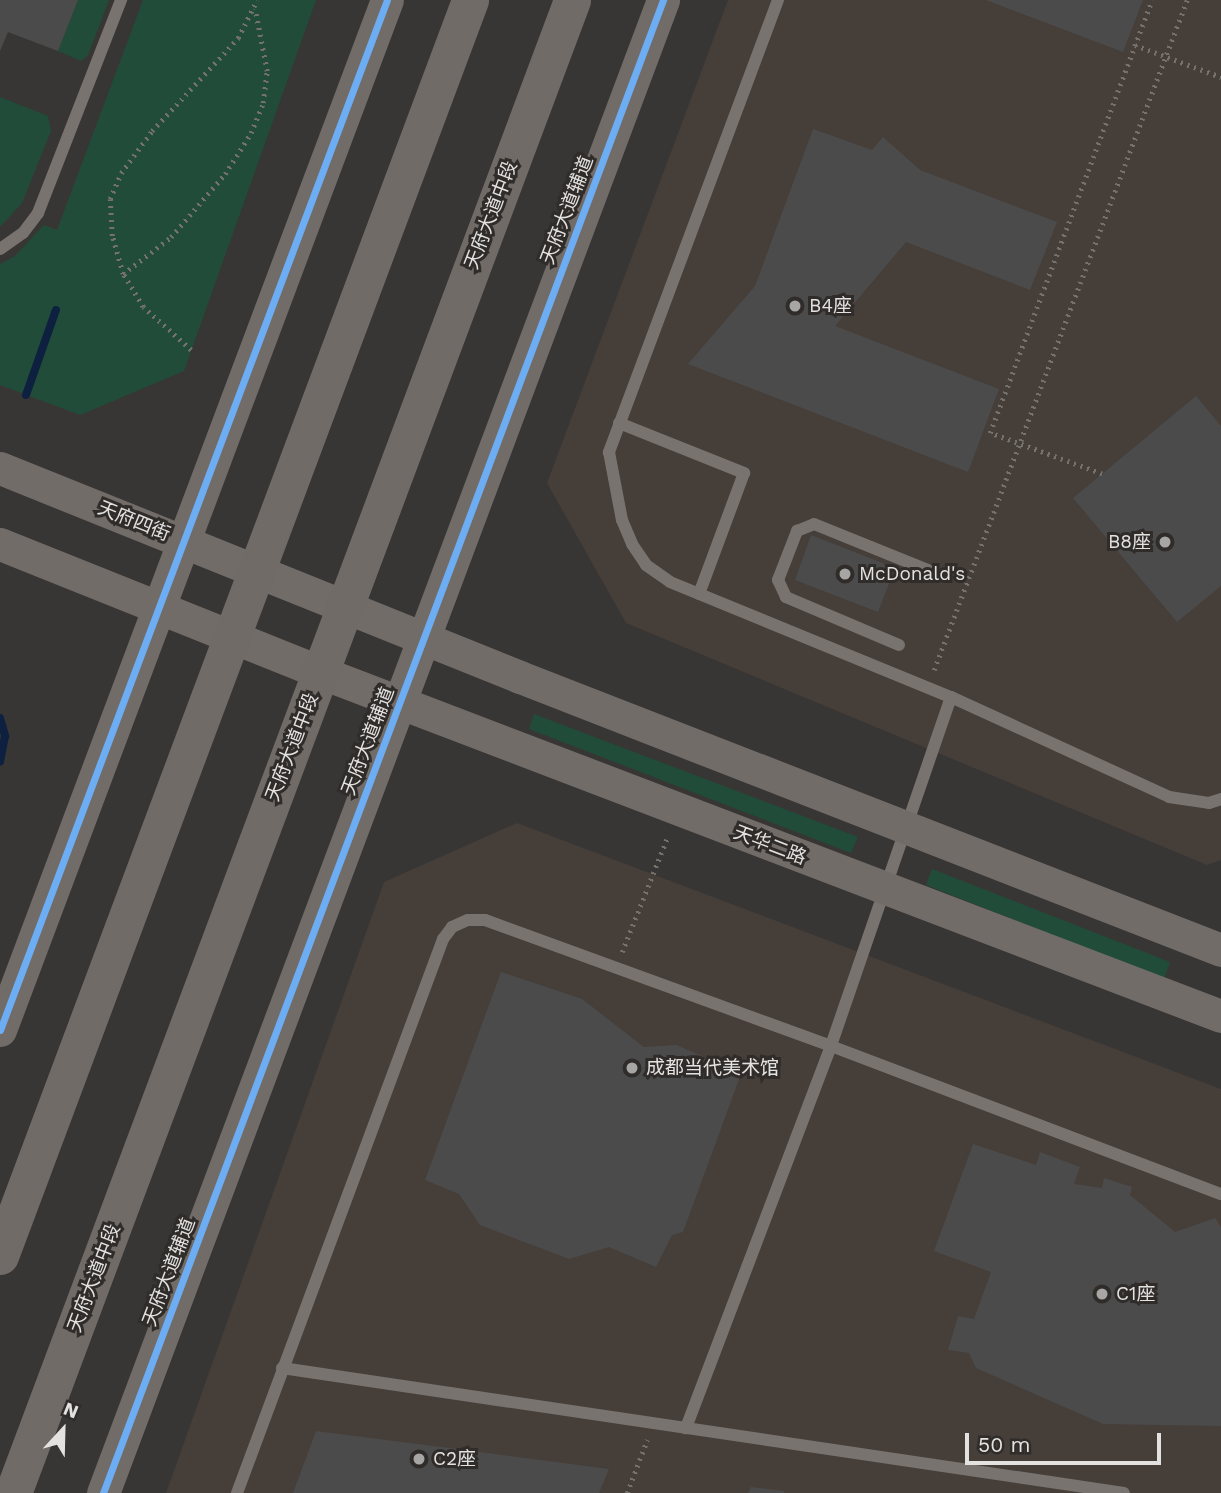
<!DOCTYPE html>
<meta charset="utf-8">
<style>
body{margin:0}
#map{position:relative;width:1221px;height:1493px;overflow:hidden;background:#383635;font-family:"Work Sans","Noto Sans SC",sans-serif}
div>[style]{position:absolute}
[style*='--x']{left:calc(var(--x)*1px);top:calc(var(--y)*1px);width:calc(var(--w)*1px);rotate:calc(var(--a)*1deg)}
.built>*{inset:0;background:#453e39}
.green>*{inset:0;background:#204c39}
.stream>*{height:8px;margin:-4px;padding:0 4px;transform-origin:4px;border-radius:4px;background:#0d2040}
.building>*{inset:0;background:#4c4b4c}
.path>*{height:4.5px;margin-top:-2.25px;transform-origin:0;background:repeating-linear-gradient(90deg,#75726e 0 2px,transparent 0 7px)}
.lane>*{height:12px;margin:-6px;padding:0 6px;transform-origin:6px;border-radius:6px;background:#79736f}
.secondary>*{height:33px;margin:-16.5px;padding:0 16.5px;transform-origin:16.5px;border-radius:16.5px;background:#726c68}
.primary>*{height:37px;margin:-18.5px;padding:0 18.5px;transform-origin:18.5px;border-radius:18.5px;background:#706b66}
.path-bridge>*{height:4.5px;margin-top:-2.25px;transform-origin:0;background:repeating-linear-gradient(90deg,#75726e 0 2px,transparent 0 7px)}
.cycleway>*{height:7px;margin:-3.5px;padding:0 3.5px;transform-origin:3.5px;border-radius:3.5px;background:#6dadf4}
.dots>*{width:19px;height:19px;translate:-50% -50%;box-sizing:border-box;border:4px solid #2f2c2a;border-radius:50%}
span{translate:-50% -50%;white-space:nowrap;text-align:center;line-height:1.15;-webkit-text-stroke:6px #2f2c2a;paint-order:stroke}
.street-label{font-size:19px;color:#e4e2e1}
.poi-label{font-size:19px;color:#e4e2e1}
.left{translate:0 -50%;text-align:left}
.right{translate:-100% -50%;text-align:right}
.north{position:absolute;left:28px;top:1395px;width:70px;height:70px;-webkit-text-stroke:5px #2f2c2a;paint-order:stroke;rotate:22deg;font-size:19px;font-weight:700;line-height:28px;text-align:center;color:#e4e2e1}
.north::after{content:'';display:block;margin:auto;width:24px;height:32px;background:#e4e2e1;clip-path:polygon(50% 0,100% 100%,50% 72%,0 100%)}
.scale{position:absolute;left:965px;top:1433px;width:196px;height:32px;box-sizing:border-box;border:4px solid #e4e2e1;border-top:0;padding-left:9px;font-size:21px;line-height:24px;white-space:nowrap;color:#e4e2e1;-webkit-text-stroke:5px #2f2c2a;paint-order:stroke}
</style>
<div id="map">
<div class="built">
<div style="clip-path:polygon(728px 0,1221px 0,1221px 860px,1207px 865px,626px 623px,547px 483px)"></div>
<div style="clip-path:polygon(517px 823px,1221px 1089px,1221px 1493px,166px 1493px,384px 882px)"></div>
</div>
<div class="green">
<div style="clip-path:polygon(78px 0,109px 0,88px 55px,81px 61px,58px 51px)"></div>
<div style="clip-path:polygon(143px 0,316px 0,184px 371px,80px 415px,0 385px,0 264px,15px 256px,44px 225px,57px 230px)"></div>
<div style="clip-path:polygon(0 97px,48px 116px,51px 131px,22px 203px,0 227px)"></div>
<div style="clip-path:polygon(534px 714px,858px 837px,851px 853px,529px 729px)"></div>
<div style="clip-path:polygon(932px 869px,1170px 962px,1164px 979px,926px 885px)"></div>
</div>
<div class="stream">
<div style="--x:26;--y:395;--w:90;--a:-70.6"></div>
<div style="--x:0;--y:718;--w:19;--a:74"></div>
<div style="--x:5;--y:736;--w:26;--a:101"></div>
</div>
<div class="building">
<div style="clip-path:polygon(0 0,78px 0,58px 51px,8px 32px,0 51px)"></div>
<div style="clip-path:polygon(986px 0,1143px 0,1123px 52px)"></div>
<div style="clip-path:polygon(813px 129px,872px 150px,883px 137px,920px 170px,1057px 222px,1030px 290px,906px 242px,835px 326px,999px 389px,968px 472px,688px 364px,755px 286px)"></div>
<div style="clip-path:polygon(1196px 396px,1221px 426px,1221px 586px,1177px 622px,1073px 498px)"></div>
<div style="clip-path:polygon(811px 535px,895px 568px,878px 612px,795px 580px)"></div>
<div style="clip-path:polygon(501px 972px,582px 999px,644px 1047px,677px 1045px,741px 1074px,683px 1232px,672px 1235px,656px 1267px,609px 1247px,569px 1259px,480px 1225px,459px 1194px,425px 1180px)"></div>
<div style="clip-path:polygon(973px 1144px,1036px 1165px,1040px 1152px,1080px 1167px,1074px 1184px,1102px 1188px,1104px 1178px,1132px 1187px,1130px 1195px,1175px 1232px,1215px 1218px,1221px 1227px,1221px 1426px,1103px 1424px,976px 1368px,969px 1353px,948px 1350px,958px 1316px,974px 1319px,991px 1272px,934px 1251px)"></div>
<div style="clip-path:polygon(316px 1431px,457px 1449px,609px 1469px,599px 1493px,293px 1493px)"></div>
<div style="clip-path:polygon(751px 1487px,784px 1491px,784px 1493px,748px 1493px)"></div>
</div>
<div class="path">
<div style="--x:123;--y:274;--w:61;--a:-37.6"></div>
<div style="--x:171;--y:237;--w:83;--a:-49.4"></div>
<div style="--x:225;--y:174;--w:49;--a:-57.6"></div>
<div style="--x:251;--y:133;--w:32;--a:-68"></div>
<div style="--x:263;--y:103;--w:32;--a:-83"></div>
<div style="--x:267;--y:71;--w:63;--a:-101"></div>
<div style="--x:191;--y:350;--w:64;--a:-138.1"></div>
<div style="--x:143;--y:307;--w:39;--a:-121"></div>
<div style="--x:123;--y:274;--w:40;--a:-106"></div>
<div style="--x:112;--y:236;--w:37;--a:-93"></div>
<div style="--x:110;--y:199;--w:28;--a:-67"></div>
<div style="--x:121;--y:173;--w:52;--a:-53.6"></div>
<div style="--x:152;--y:131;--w:127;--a:-47.2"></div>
<div style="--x:238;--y:38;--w:42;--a:-63.4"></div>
<div style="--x:934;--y:670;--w:716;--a:-69.31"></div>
<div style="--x:622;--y:952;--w:125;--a:-68.4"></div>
<div style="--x:627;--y:1493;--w:57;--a:-69.3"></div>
</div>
<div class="lane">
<div style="--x:778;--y:0;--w:483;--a:110.5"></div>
<div style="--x:609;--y:452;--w:69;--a:79.2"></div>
<div style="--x:622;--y:520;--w:26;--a:67"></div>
<div style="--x:632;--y:544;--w:25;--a:56"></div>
<div style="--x:646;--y:565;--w:29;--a:35"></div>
<div style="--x:670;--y:582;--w:304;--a:22.3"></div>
<div style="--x:951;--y:697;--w:240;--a:24.6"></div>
<div style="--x:1169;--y:797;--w:40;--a:8.5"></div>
<div style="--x:1209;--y:803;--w:13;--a:-18"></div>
<div style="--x:0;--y:249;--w:28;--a:-35"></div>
<div style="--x:23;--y:233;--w:25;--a:-53"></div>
<div style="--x:38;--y:213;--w:229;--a:-68.7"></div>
<div style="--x:619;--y:423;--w:135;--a:21.8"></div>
<div style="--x:744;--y:473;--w:129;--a:110.4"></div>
<div style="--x:899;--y:645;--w:123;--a:-157"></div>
<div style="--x:786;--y:597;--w:19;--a:-115"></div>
<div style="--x:778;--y:580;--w:53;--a:-68.8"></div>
<div style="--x:797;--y:531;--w:18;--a:-22"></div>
<div style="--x:814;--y:524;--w:123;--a:22"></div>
<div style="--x:951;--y:697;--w:369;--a:109"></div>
<div style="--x:831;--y:1046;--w:417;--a:20.8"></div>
<div style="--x:282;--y:1368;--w:851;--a:8.44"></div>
<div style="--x:237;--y:1493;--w:591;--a:-69.6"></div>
<div style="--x:443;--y:939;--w:15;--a:-53"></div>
<div style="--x:452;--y:927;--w:17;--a:-24"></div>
<div style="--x:468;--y:920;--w:17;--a:0"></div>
<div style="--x:485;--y:920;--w:368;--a:20"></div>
<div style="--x:831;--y:1046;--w:409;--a:110.8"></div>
</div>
<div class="secondary">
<div style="--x:0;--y:468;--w:560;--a:21.9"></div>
<div style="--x:520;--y:677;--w:752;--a:21.28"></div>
<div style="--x:0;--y:544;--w:345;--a:21.8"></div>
<div style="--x:320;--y:672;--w:964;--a:20.9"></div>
<div style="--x:0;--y:1030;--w:1100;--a:-69.41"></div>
<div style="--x:103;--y:1493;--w:1595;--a:-69.44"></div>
</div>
<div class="primary">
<div style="--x:0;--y:1256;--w:1341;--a:-69.48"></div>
<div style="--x:13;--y:1493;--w:1594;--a:-69.47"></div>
</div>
<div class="path-bridge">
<div style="--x:1135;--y:45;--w:92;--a:20.4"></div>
<div style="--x:1102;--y:474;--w:119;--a:-159.9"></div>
<div style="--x:990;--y:433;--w:462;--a:-69.5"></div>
</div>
<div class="cycleway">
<div style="--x:0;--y:1030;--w:1100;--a:-69.41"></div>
<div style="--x:103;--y:1493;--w:1595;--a:-69.44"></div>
</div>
<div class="dots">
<div style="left:795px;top:306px;background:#a8a6a5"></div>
<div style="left:1165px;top:542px;background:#a8a6a5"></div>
<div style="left:845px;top:574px;background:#a8a6a5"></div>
<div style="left:632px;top:1068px;background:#a8a6a5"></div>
<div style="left:1102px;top:1294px;background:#a8a6a5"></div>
<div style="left:419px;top:1459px;background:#a8a6a5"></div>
</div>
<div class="street-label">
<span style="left:567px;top:210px;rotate:-69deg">天府大道辅道</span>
<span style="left:491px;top:215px;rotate:-69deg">天府大道中段</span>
<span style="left:134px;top:521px;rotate:22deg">天府四街</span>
<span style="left:368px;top:741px;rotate:-69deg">天府大道辅道</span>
<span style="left:292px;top:747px;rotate:-69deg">天府大道中段</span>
<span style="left:770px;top:845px;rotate:21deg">天华二路</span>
<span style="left:169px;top:1272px;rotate:-69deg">天府大道辅道</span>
<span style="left:94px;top:1278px;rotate:-69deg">天府大道中段</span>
</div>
<div class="poi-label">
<span class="left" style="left:809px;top:306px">B4座</span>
<span class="right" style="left:1151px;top:542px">B8座</span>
<span class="left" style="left:859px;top:574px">McDonald's</span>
<span class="left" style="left:646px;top:1068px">成都当代美术馆</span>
<span class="left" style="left:1116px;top:1294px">C1座</span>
<span class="left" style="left:433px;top:1459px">C2座</span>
</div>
<div class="north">N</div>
<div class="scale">50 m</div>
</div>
